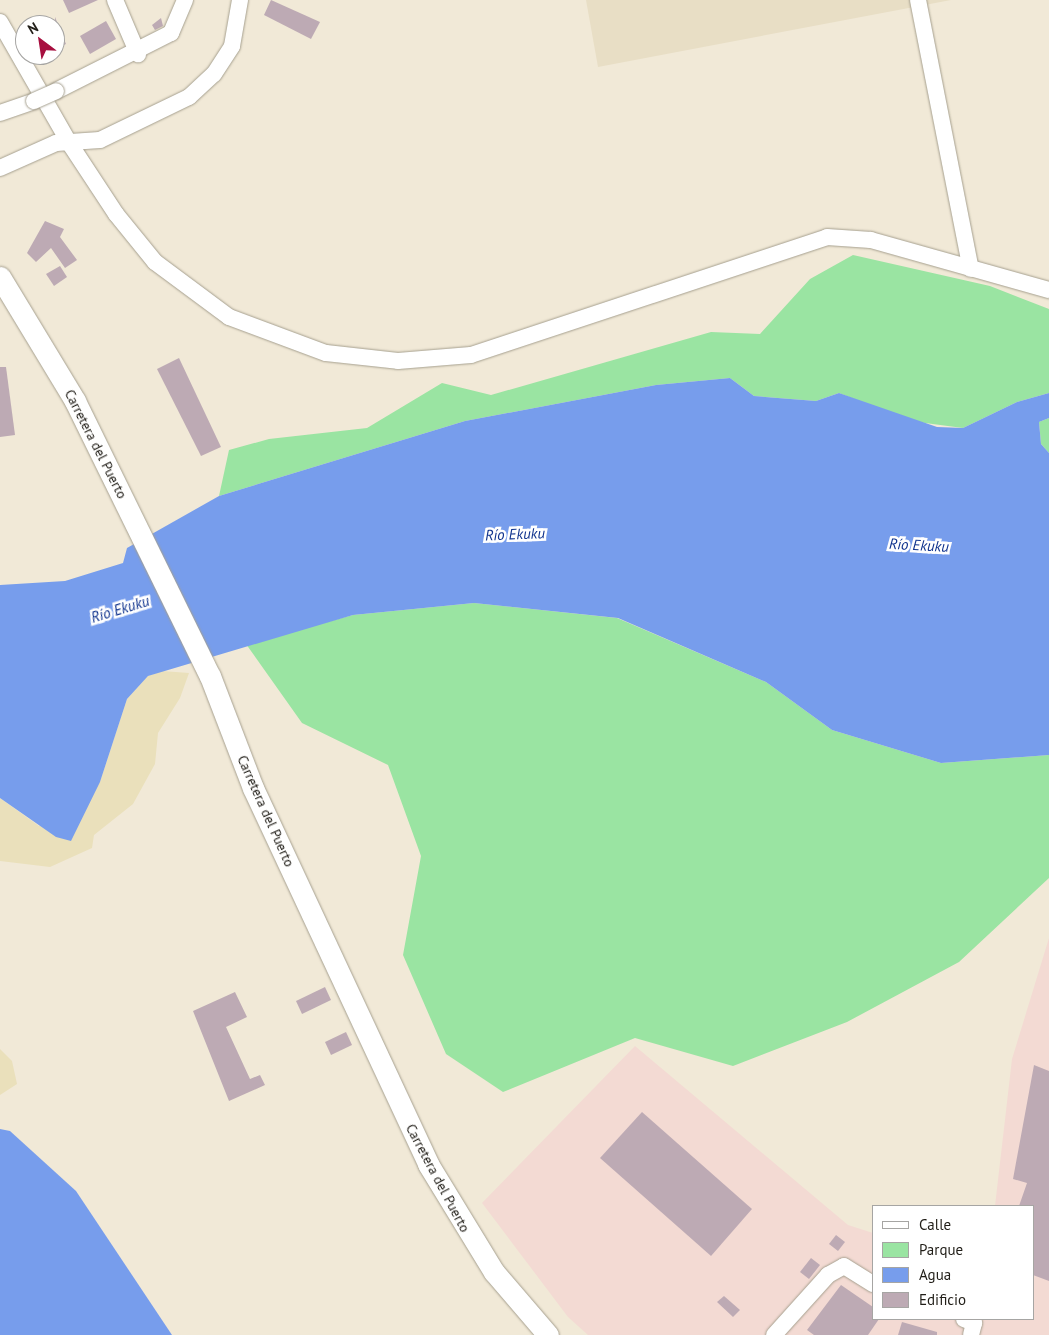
<!DOCTYPE html>
<meta charset="utf-8">
<style>
body{margin:0}
#map{position:relative;width:1049px;height:1335px;overflow:hidden;background:#f1e9d7;font-family:"PT Sans",sans-serif}
div>[style]{position:absolute}
[style*='--x']{left:calc(var(--x)*1px);top:calc(var(--y)*1px);width:calc(var(--w)*1px);rotate:calc(var(--a)*1deg)}
.built>*{inset:0;background:#e8dec5}
.industrial>*{inset:0;background:#f3dad3}
.green>*{inset:0;background:#9ae4a2}
.sand>*{inset:0;background:#eae0bb}
.water>*{inset:0;background:#779dec}
.building>*{inset:0;background:#bdaab4}
.roads{filter:drop-shadow(0 0 1px #a6a08f) drop-shadow(0 0 1px #a6a08f)}
.minor>*{height:16px;margin:-8px;padding:0 8px;transform-origin:8px;border-radius:8px;background:#fff}
.major>*{height:21px;margin:-10.5px;padding:0 10.5px;transform-origin:10.5px;border-radius:10.5px;background:#fff}
.bridges{filter:drop-shadow(0 0 1px #a6a08f) drop-shadow(0 0 1px #a6a08f)}
.minor-bridge>*{height:16px;margin:-8px;padding:0 8px;transform-origin:8px;border-radius:8px;background:#fff}
span{translate:-50% -50%;white-space:nowrap;text-align:center;line-height:1.15;-webkit-text-stroke:5px #fff;paint-order:stroke}
.street-label{font-size:14px;color:#211e18}
.water-label{font-size:15px;color:#11348e;font-style:italic}
.legend{position:absolute;left:872px;top:1205px;width:162px;height:115px;box-sizing:border-box;background:#fff;border:1px solid #a6a5a3;margin:0;padding:6px 9px;list-style:none;font-size:15px;color:#211e18}
.legend li{display:flex;align-items:center;gap:10px;height:25px}
.legend b{width:25px;border:1px solid #a6a5a3}
.north{position:absolute;left:15px;top:15px;width:50px;height:50px;box-sizing:border-box;background:#fff;border:1px solid #a6a5a3;border-radius:50%;rotate:329deg;font-size:14px;font-weight:700;line-height:20px;text-align:center;color:#211e18}
.north::after{content:'';display:block;margin:auto;width:18px;height:22px;background:#a70f3f;clip-path:polygon(50% 0,100% 100%,50% 72%,0 100%)}
</style>
<div id="map">
<div class="built">
<div style="clip-path:polygon(586px 0,951px 0,598px 67px)"></div>
</div>
<div class="industrial">
<div style="clip-path:polygon(1049px 938px,1049px 1335px,588px 1335px,568px 1317px,482px 1203px,635px 1046px,848px 1225px,873px 1233px,873px 1319px,1033px 1319px,1033px 1206px,995px 1206px,1012px 1059px)"></div>
</div>
<div class="green">
<div style="clip-path:polygon(853px 255px,990px 286px,1049px 309px,1049px 393px,1017px 402px,963px 428px,910px 421px,839px 393px,816px 401px,754px 396px,730px 378px,656px 385px,465px 421px,219px 496px,229px 450px,269px 439px,367px 428px,442px 383px,491px 395px,711px 332px,760px 334px,810px 279px)"></div>
<div style="clip-path:polygon(1049px 418px,1049px 453px,1041px 444px,1039px 422px)"></div>
<div style="clip-path:polygon(474px 603px,617px 618px,766px 682px,832px 730px,941px 763px,1049px 755px,1049px 878px,959px 962px,847px 1022px,733px 1066px,635px 1038px,503px 1092px,446px 1054px,403px 955px,421px 856px,388px 765px,302px 723px,246px 644px,353px 615px)"></div>
</div>
<div class="sand">
<div style="clip-path:polygon(162px 671px,189px 673px,180px 698px,158px 733px,155px 764px,133px 804px,94px 835px,92px 848px,50px 867px,0 861px,0 798px,39px 826px,100px 782px,127px 699px,148px 676px)"></div>
<div style="clip-path:polygon(0 1049px,12px 1061px,17px 1084px,0 1095px)"></div>
</div>
<div class="water">
<div style="clip-path:polygon(730px 378px,754px 396px,816px 401px,839px 393px,937px 427px,963px 428px,1017px 402px,1049px 393px,1049px 418px,1039px 422px,1041px 444px,1049px 453px,1049px 755px,941px 763px,832px 730px,766px 682px,618px 618px,474px 603px,353px 615px,148px 676px,127px 699px,100px 782px,71px 841px,56px 837px,0 798px,0 585px,65px 581px,123px 563px,127px 548px,219px 496px,465px 421px,656px 385px)"></div>
<div style="clip-path:polygon(0 1129px,10px 1131px,76px 1191px,172px 1335px,0 1335px)"></div>
</div>
<div class="building">
<div style="clip-path:polygon(63px 0,98px 0,69px 13px)"></div>
<div style="clip-path:polygon(271px 0,320px 22px,311px 39px,264px 15px)"></div>
<div style="clip-path:polygon(55px 17px,66px 44px,55px 49px)"></div>
<div style="clip-path:polygon(161px 18px,163px 26px,155px 30px,152px 25px)"></div>
<div style="clip-path:polygon(106px 21px,116px 39px,90px 54px,80px 36px)"></div>
<div style="clip-path:polygon(45px 221px,64px 229px,60px 237px,77px 260px,65px 268px,51px 248px,36px 262px,27px 253px)"></div>
<div style="clip-path:polygon(60px 266px,67px 277px,54px 286px,46px 274px)"></div>
<div style="clip-path:polygon(179px 358px,221px 447px,201px 456px,157px 369px)"></div>
<div style="clip-path:polygon(0 367px,6px 367px,15px 435px,0 437px)"></div>
<div style="clip-path:polygon(325px 987px,331px 1000px,302px 1014px,296px 1001px)"></div>
<div style="clip-path:polygon(235px 992px,247px 1017px,226px 1027px,250px 1079px,260px 1075px,265px 1085px,229px 1101px,193px 1011px)"></div>
<div style="clip-path:polygon(346px 1032px,352px 1045px,331px 1055px,325px 1042px)"></div>
<div style="clip-path:polygon(1034px 1065px,1049px 1071px,1049px 1281px,1033px 1275px,1033px 1206px,1019px 1206px,1027px 1183px,1013px 1179px)"></div>
<div style="clip-path:polygon(642px 1112px,752px 1209px,711px 1256px,600px 1158px)"></div>
<div style="clip-path:polygon(836px 1235px,845px 1242px,838px 1251px,829px 1244px)"></div>
<div style="clip-path:polygon(811px 1258px,820px 1265px,809px 1279px,800px 1272px)"></div>
<div style="clip-path:polygon(841px 1285px,873px 1307px,873px 1319px,879px 1319px,868px 1335px,814px 1335px,807px 1330px)"></div>
<div style="clip-path:polygon(724px 1296px,740px 1310px,733px 1317px,717px 1302px)"></div>
<div style="clip-path:polygon(902px 1322px,937px 1332px,937px 1335px,898px 1335px)"></div>
</div>
<div class="roads">
<div class="minor">
<div style="--x:115;--y:0;--w:59;--a:66.9"></div>
<div style="--x:918;--y:0;--w:274;--a:78.9"></div>
<div style="--x:0;--y:22;--w:141;--a:60.2"></div>
<div style="--x:70;--y:144;--w:84;--a:56.7"></div>
<div style="--x:116;--y:214;--w:62;--a:50.9"></div>
<div style="--x:155;--y:262;--w:92;--a:36.6"></div>
<div style="--x:229;--y:317;--w:103;--a:20.4"></div>
<div style="--x:326;--y:353;--w:72;--a:6.3"></div>
<div style="--x:398;--y:361;--w:73;--a:-4.7"></div>
<div style="--x:471;--y:355;--w:375;--a:-18.3"></div>
<div style="--x:827;--y:237;--w:44;--a:3.9"></div>
<div style="--x:871;--y:240;--w:185;--a:15.7"></div>
<div style="--x:56;--y:91;--w:129;--a:-26.8"></div>
<div style="--x:171;--y:33;--w:36;--a:-67"></div>
<div style="--x:0;--y:113;--w:36;--a:-19"></div>
<div style="--x:0;--y:168;--w:61;--a:-24.1"></div>
<div style="--x:56;--y:143;--w:44;--a:-3.9"></div>
<div style="--x:100;--y:140;--w:99;--a:-25.8"></div>
<div style="--x:189;--y:97;--w:34;--a:-43"></div>
<div style="--x:214;--y:74;--w:33;--a:-57"></div>
<div style="--x:232;--y:46;--w:47;--a:-80.1"></div>
<div style="--x:964;--y:1319;--w:11;--a:22"></div>
<div style="--x:974;--y:1323;--w:12;--a:104"></div>
<div style="--x:774;--y:1335;--w:81;--a:-48"></div>
<div style="--x:828;--y:1275;--w:18;--a:-29"></div>
<div style="--x:844;--y:1266;--w:34;--a:32"></div>
</div>
<div class="major">
<div style="--x:0;--y:277;--w:145;--a:58.8"></div>
<div style="--x:75;--y:401;--w:306;--a:63.9"></div>
<div style="--x:210;--y:676;--w:120;--a:69"></div>
<div style="--x:253;--y:788;--w:415;--a:65"></div>
<div style="--x:428;--y:1164;--w:127;--a:58.6"></div>
<div style="--x:494;--y:1272;--w:83;--a:49.4"></div>
</div>
</div>
<div class="bridges">
<div class="minor-bridge">
<div style="--x:34;--y:101;--w:24;--a:-24"></div>
</div>
</div>
<div class="street-label">
<span style="left:96px;top:444px;rotate:63deg">Carretera del Puerto</span>
<span style="left:266px;top:811px;rotate:66deg">Carretera del Puerto</span>
<span style="left:438px;top:1178px;rotate:62deg">Carretera del Puerto</span>
</div>
<div class="water-label">
<span style="left:515px;top:534px;rotate:-2deg">Río Ekuku</span>
<span style="left:919px;top:545px;rotate:3deg">Río Ekuku</span>
<span style="left:120px;top:609px;rotate:-17deg">Río Ekuku</span>
</div>
<ul class="legend">
<li><b style="height:6px;background:#fff"></b>Calle</li>
<li><b style="height:14px;background:#9ae4a2"></b>Parque</li>
<li><b style="height:14px;background:#779dec"></b>Agua</li>
<li><b style="height:14px;background:#bdaab4"></b>Edificio</li>
</ul>
<div class="north">N</div>
</div>
